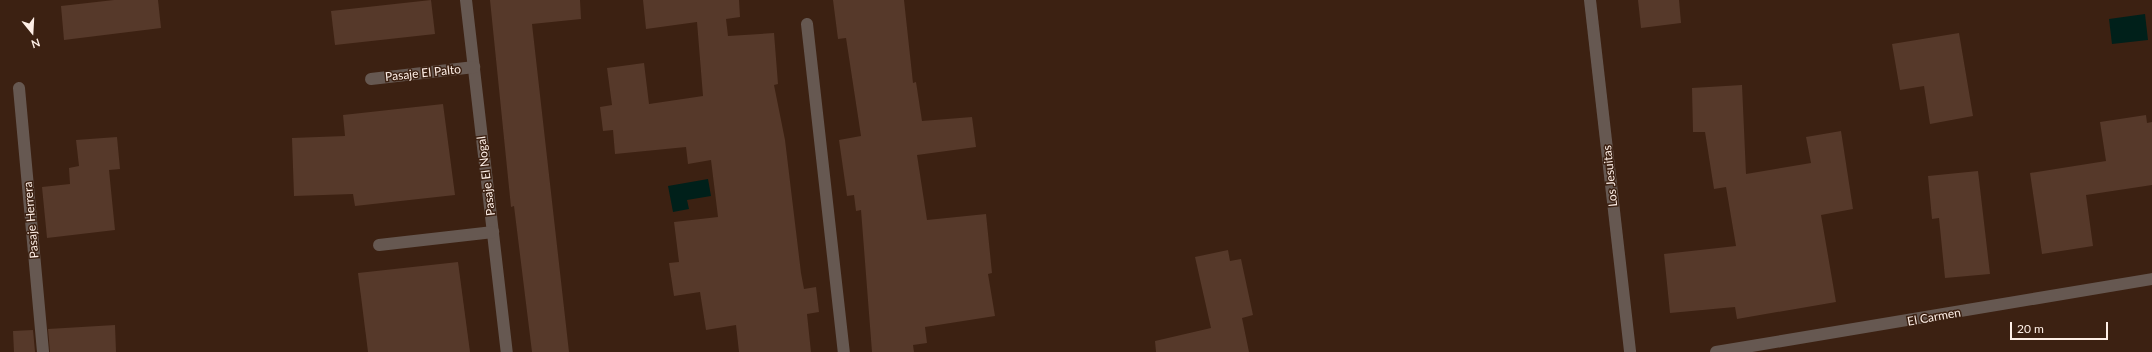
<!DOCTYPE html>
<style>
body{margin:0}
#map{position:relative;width:2152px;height:352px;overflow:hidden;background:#3c2112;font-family:Lato,sans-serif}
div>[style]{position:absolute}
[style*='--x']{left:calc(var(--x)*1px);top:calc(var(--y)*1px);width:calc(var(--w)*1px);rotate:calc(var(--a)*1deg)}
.water>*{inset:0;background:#00201a}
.building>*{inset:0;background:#56392a}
.street>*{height:12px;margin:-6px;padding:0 6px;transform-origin:6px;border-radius:6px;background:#665851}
span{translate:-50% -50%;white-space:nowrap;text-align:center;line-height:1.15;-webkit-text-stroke:3px #3c2112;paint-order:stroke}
.street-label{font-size:12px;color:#feefe7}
.north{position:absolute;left:12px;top:12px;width:40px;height:40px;-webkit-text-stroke:3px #3c2112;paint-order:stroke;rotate:162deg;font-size:11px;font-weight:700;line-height:16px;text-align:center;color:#feefe7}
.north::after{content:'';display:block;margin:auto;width:14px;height:18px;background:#feefe7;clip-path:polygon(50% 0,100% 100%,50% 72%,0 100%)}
.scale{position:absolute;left:2010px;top:322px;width:98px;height:18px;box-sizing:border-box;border:2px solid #feefe7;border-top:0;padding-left:5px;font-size:12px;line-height:14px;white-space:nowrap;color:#feefe7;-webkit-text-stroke:3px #3c2112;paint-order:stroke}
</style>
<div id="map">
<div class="water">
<div style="clip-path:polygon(2145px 14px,2148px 40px,2112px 44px,2109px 19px)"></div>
<div style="clip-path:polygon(708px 179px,711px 196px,687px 200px,689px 209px,673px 212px,668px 186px)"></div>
</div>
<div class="building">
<div style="clip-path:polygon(114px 0,158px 0,161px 28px,64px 40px,61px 6px)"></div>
<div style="clip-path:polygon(431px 0,435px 34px,335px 45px,331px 11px)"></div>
<div style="clip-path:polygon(490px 0,580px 0,581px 19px,532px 24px,569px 352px,532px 352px,514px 206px,511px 207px)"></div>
<div style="clip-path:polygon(643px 0,739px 0,740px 17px,726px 19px,728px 36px,774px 33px,778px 84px,774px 85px,785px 140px,801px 273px,804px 289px,816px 287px,819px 312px,807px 314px,811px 352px,739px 352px,736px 325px,706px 330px,700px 292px,674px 296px,669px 263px,679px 262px,674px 222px,718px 217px,711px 160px,688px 164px,686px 147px,615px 154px,613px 130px,603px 131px,600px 107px,612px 105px,607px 68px,644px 63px,649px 104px,703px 96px,697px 22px,646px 29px)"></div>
<div style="clip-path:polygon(833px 0,904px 0,913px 83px,916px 82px,922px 121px,972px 117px,976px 147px,917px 155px,927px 220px,986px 214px,992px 273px,988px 274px,995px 316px,925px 327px,927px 343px,913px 345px,914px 352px,872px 352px,861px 210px,856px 211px,854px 195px,847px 196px,839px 140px,861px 136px,846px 38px,838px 39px)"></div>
<div style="clip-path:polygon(1638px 0,1679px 0,1681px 23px,1641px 28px)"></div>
<div style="clip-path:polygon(1959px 33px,1973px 116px,1930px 124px,1924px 86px,1900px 90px,1892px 44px)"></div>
<div style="clip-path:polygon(1742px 85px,1746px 174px,1811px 163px,1806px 137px,1841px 131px,1853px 209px,1821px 215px,1836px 302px,1737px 319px,1735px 307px,1670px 313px,1664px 254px,1736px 246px,1726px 187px,1714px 189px,1705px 132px,1693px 132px,1692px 88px)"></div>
<div style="clip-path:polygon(443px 104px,455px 195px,355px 206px,353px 194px,294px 196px,292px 138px,345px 136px,343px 115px)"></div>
<div style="clip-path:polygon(2146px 115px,2147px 123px,2152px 122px,2152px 185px,2086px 195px,2093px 246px,2042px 254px,2030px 173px,2106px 161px,2100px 122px)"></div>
<div style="clip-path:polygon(117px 137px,120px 169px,109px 170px,115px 230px,47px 238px,42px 187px,70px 184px,69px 168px,79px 166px,76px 140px)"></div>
<div style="clip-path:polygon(1978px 171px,1990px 274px,1945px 278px,1939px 218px,1932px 219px,1928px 176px)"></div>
<div style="clip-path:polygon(1228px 250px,1230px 261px,1241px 259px,1253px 315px,1242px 318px,1249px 352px,1156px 352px,1155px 341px,1211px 328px,1195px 257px)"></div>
<div style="clip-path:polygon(458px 262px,470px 352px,368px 352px,358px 273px)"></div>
<div style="clip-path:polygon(115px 325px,116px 352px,50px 352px,48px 329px)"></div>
<div style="clip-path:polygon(33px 330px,35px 352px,14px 352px,13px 331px)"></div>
</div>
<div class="street">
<div style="--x:466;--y:0;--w:354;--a:83.4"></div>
<div style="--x:1590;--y:0;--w:354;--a:83.5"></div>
<div style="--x:807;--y:24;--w:330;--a:83.6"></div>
<div style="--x:371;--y:79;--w:104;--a:-6.6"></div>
<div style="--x:19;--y:88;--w:265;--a:84.8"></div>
<div style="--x:379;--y:245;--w:115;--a:-6.5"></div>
<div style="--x:1716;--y:352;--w:442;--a:-9.5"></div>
</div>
<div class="street-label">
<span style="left:423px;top:73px;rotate:-6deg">Pasaje El Palto</span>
<span style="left:486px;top:176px;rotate:-97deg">Pasaje El Nogal</span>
<span style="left:1610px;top:176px;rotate:-96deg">Los Jesuitas</span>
<span style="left:31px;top:220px;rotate:-95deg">Pasaje Herrera</span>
<span style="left:1934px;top:317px;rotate:-10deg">El Carmen</span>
</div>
<div class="north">N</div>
<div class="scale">20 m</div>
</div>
